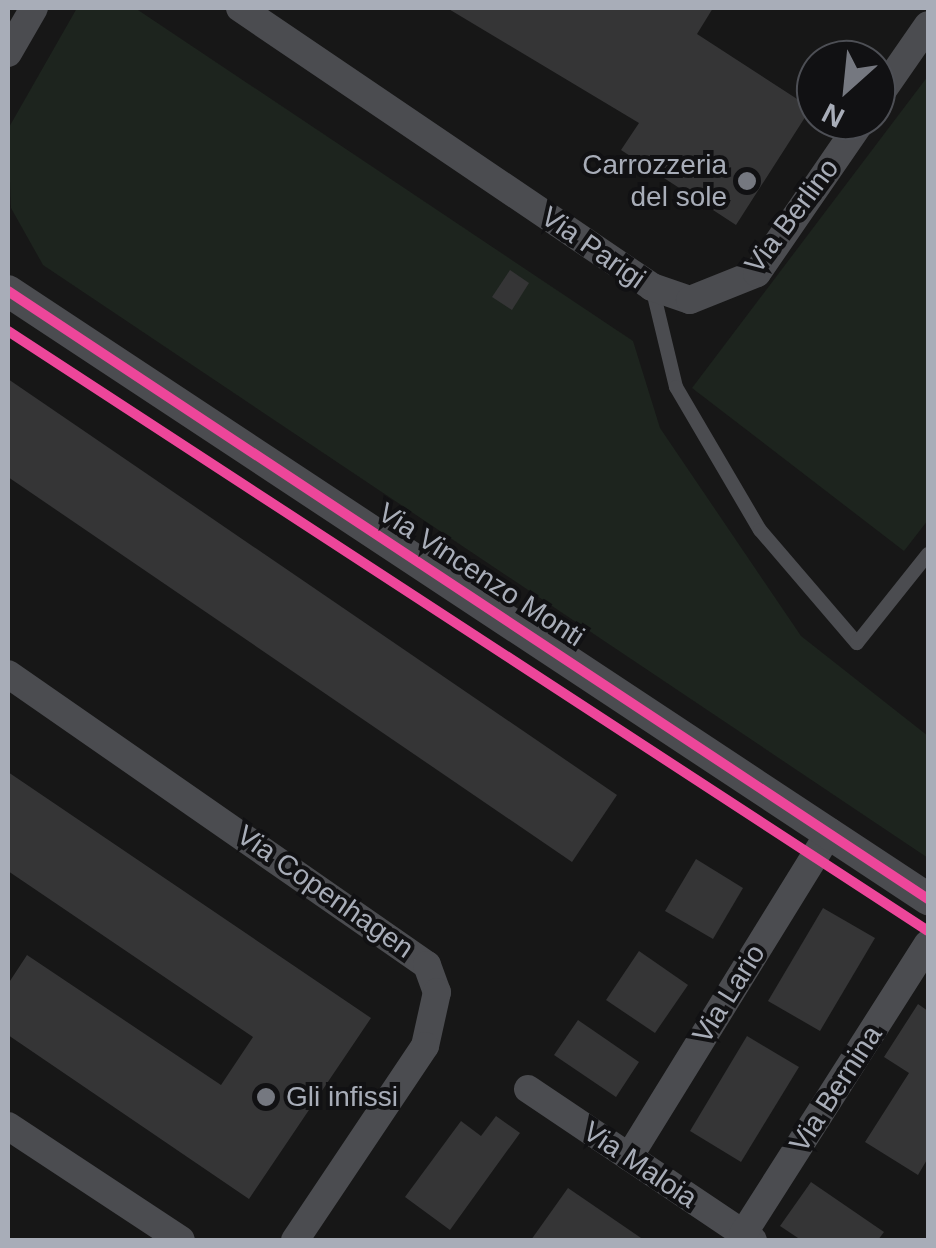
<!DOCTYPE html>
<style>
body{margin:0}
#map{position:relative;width:936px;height:1248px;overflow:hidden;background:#171717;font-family:Arial,sans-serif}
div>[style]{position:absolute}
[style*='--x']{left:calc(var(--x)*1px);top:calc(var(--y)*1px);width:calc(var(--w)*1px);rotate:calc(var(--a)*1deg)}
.green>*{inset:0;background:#1d241e}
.building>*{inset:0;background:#353536}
.service>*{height:14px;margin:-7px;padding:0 7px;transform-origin:7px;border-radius:7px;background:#4b4c50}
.minor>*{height:28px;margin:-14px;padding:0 14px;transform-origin:14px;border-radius:14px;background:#4b4c50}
.tertiary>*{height:32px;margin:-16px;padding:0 16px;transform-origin:16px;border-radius:16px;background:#4b4c50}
.cycleway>*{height:10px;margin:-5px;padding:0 5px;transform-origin:5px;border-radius:5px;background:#ed469a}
.dots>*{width:28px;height:28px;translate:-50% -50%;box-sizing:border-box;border:5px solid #111113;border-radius:50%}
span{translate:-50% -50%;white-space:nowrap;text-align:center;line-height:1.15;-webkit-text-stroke:8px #111113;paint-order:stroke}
.poi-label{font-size:28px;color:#a8adb8}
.right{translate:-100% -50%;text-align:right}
.left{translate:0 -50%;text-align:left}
.street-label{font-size:28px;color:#a8adb8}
.frame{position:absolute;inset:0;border:10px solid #a8adb8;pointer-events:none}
.north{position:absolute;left:796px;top:40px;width:100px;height:100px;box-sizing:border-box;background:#111113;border:2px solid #4d4f55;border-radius:50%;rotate:207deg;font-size:28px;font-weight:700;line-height:40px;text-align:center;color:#a8adb8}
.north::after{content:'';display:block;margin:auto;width:35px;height:45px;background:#757880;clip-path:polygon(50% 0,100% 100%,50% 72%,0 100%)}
</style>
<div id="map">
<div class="green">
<div style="clip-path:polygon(77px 8px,135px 8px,633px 341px,660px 428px,801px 636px,928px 736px,928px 858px,43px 265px,11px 208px,8px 129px)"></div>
<div style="clip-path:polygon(928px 76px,928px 520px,904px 551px,692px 388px)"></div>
</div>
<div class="building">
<div style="clip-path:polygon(447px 8px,713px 8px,697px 34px,811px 108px,736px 225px,621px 150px,639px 123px)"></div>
<div style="clip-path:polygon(510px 270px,529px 283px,512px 310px,492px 297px)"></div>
<div style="clip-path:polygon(8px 379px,617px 795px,572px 862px,8px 477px)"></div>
<div style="clip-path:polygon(8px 772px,371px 1018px,249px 1199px,8px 1035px,8px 984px,27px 955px,221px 1085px,253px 1037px,8px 871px)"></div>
<div style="clip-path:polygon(696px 859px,743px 888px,713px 939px,665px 911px)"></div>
<div style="clip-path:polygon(823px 908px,875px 938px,820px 1031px,768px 1001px)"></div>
<div style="clip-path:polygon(639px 951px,688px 985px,655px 1033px,606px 1000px)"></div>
<div style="clip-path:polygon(918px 1004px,928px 1011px,928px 1158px,918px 1175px,865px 1142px,909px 1073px,884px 1057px)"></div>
<div style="clip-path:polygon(578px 1020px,639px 1062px,616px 1097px,554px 1055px)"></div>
<div style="clip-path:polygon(747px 1036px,799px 1067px,741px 1162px,690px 1131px)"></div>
<div style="clip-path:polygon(496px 1116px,520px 1133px,450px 1230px,405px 1197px,461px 1121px,481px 1136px)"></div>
<div style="clip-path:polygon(811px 1182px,884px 1232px,878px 1240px,801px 1240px,780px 1226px)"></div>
<div style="clip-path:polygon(568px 1188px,644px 1240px,531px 1240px)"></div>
</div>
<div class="service">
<div style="--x:652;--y:287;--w:103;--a:76.5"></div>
<div style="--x:676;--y:387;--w:166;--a:59.6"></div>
<div style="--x:760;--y:530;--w:149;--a:49.4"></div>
<div style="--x:857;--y:643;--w:114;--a:-51.4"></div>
</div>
<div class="minor">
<div style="--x:240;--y:8;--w:498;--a:34.1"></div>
<div style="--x:652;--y:287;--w:40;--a:18.9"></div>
<div style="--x:690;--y:300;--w:72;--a:-21.9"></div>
<div style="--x:757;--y:273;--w:186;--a:-55.5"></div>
<div style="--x:8;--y:53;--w:52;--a:-60"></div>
<div style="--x:876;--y:100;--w:91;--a:-55.3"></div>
<div style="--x:8;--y:674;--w:510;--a:34.78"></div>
<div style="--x:427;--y:965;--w:29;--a:70"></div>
<div style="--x:437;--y:992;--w:55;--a:102.5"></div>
<div style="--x:425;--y:1046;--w:234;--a:123.8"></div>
<div style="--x:528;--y:1089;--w:271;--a:33.9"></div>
<div style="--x:8;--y:1126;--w:207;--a:33.4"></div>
<div style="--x:629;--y:1157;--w:382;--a:-58.3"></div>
<div style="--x:743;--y:1234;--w:344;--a:-57.5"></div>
</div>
<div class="tertiary">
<div style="--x:8;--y:291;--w:1103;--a:33.46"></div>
</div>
<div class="cycleway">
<div style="--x:8;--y:291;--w:1103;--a:33.46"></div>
<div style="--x:8;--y:331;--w:1098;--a:33.11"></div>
</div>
<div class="dots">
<div style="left:747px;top:181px;background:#757880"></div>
<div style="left:266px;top:1097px;background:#757880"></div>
</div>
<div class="poi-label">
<span class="right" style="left:727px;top:181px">Carrozzeria<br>del sole</span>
<span class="left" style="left:286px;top:1097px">Gli infissi</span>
</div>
<div class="street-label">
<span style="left:792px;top:216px;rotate:-53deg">Via Berlino</span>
<span style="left:593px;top:248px;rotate:35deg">Via Parigi</span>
<span style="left:481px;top:575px;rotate:33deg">Via Vincenzo Monti</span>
<span style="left:325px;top:892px;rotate:35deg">Via Copenhagen</span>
<span style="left:729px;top:994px;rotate:-58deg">Via Lario</span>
<span style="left:836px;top:1089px;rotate:-57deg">Via Bernina</span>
<span style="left:640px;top:1165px;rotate:34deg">Via Maloia</span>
</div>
<div class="frame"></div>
<div class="north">N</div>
</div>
